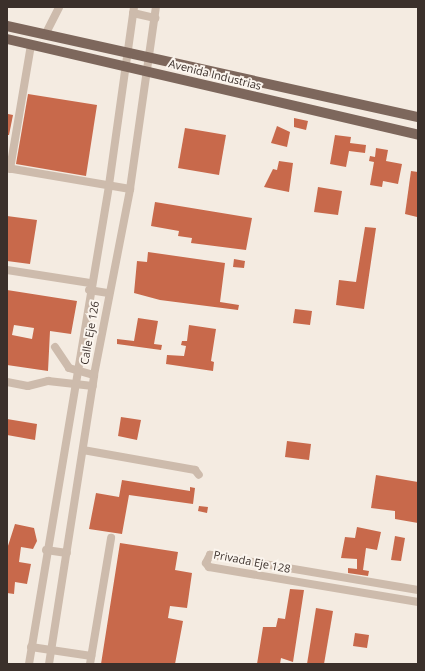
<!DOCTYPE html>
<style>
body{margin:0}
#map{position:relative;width:425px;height:671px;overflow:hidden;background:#f4ebe1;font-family:"Open Sans",sans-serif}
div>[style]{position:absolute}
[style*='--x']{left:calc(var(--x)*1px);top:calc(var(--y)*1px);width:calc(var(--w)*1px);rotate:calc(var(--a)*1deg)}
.building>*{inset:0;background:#c8694b}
.minor>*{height:8px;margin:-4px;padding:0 4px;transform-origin:4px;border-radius:4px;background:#cdbbac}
.major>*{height:10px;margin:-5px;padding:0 5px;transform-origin:5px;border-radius:5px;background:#7d675c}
span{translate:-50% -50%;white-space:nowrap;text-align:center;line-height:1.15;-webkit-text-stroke:4px #fbf5ee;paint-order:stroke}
.street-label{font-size:11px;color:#3b302b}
.frame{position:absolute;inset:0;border:8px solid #3b302b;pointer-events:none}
</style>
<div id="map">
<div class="building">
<div style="clip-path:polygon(28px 94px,97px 105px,86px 176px,16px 164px)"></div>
<div style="clip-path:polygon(8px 114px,13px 115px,9px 135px,7px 135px)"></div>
<div style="clip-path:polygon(294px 118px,308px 121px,306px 130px,294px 127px)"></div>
<div style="clip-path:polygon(277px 126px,290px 132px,287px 147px,271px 143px)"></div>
<div style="clip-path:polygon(185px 128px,226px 135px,219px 175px,178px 168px)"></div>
<div style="clip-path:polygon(335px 135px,351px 137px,350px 143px,366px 145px,365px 153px,349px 151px,346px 167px,330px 164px)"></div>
<div style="clip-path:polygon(376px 148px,388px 150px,386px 161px,402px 164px,398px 184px,383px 181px,382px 187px,370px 185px,374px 162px,369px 161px,370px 156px,375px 157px)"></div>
<div style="clip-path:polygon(279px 161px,293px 163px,289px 192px,264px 187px,273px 169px,277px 170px)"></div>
<div style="clip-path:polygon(411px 171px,418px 172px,417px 217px,405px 214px)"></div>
<div style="clip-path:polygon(318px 187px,342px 191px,338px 215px,314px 212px)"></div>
<div style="clip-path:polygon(155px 202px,252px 218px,246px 250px,191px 243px,192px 238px,178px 236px,179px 231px,151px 226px)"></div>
<div style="clip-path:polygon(7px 216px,37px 220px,30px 264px,7px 261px)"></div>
<div style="clip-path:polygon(365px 227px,376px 228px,364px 309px,336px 305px,339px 280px,356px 282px)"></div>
<div style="clip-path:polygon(148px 252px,225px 263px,220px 302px,239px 305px,238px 310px,160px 300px,134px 293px,137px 261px,147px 262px)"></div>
<div style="clip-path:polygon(234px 259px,245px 261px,244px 268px,233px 267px)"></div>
<div style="clip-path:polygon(evenodd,7px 290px,77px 301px,71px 334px,50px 331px,48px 371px,7px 365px,7px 290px,14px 325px,34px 328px,32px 339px,12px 335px,14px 325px)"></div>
<div style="clip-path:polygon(295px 309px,312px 311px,310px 325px,293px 323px)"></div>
<div style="clip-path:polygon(138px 318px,158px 321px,154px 344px,162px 345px,161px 350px,117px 344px,117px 339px,134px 341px)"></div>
<div style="clip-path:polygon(189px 325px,216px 329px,211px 361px,214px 362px,213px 371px,166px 364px,167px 355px,184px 356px,186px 346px,181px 345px,182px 341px,187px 341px)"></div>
<div style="clip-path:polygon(121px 417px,141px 420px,137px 440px,118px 436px)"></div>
<div style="clip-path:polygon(7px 419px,37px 424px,35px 440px,7px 435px)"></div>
<div style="clip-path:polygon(287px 441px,311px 444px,309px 460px,285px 457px)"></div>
<div style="clip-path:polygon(376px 475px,418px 482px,418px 523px,395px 519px,395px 511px,371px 508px)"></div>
<div style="clip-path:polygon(122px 480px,190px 491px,190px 487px,195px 488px,193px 504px,129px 495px,122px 534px,89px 529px,96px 493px,119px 497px)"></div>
<div style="clip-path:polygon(199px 506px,208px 507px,207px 513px,198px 511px)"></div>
<div style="clip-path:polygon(15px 524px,34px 528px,37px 541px,33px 549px,21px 547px,19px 562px,31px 564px,27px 584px,15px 582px,14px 594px,7px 593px,7px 549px)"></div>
<div style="clip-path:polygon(357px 527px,381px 532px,377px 550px,366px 548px,363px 570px,369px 571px,368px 576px,348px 573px,348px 568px,357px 569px,357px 559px,341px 558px,345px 537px,355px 538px)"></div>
<div style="clip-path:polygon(395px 536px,405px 538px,401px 561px,391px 560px)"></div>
<div style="clip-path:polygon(120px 543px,178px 552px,175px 570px,192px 573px,187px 608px,170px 606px,168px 618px,183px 621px,175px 664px,101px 664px)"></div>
<div style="clip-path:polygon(290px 589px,304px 590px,293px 662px,281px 658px,280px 664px,257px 664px,263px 627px,276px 627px,278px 618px,285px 619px)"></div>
<div style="clip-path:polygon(316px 608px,333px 611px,324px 664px,307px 664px)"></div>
<div style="clip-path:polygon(355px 633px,369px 635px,367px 648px,353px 646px)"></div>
</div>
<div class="minor">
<div style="--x:133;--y:13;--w:23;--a:13"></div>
<div style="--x:45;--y:35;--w:31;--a:-63"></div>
<div style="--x:7;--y:168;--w:125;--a:9.7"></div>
<div style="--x:10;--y:169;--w:126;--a:-80.4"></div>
<div style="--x:7;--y:270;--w:84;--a:8.9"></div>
<div style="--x:89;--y:290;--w:20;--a:9"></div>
<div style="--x:55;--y:347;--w:25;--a:56"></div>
<div style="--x:69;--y:368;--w:26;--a:16"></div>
<div style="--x:7;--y:382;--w:21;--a:11"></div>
<div style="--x:28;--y:386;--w:21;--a:-14"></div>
<div style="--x:48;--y:381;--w:45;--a:6.3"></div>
<div style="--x:83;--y:450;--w:114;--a:10.1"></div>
<div style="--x:195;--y:470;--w:6;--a:51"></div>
<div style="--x:46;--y:550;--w:21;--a:8"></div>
<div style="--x:418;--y:590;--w:211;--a:-170.4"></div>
<div style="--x:210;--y:555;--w:9;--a:117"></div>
<div style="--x:206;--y:563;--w:5;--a:53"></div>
<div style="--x:209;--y:567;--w:212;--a:9.5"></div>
<div style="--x:31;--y:647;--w:61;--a:8.5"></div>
<div style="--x:29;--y:664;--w:486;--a:-80.5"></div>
<div style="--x:109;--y:185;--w:180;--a:-82"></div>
<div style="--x:49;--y:664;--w:292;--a:-81.1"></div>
<div style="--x:94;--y:375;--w:189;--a:-79"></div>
<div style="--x:130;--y:189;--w:184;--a:-81.9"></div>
<div style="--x:90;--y:664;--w:128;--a:-80.5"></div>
</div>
<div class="major">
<div style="--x:7;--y:26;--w:421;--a:12.5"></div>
<div style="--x:7;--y:39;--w:422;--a:13.1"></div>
</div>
<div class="street-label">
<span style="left:215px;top:75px;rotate:14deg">Avenida Industrias</span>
<span style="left:90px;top:333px;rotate:-80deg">Calle Eje 126</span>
<span style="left:252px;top:562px;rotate:11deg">Privada Eje 128</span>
</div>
<div class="frame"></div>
</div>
